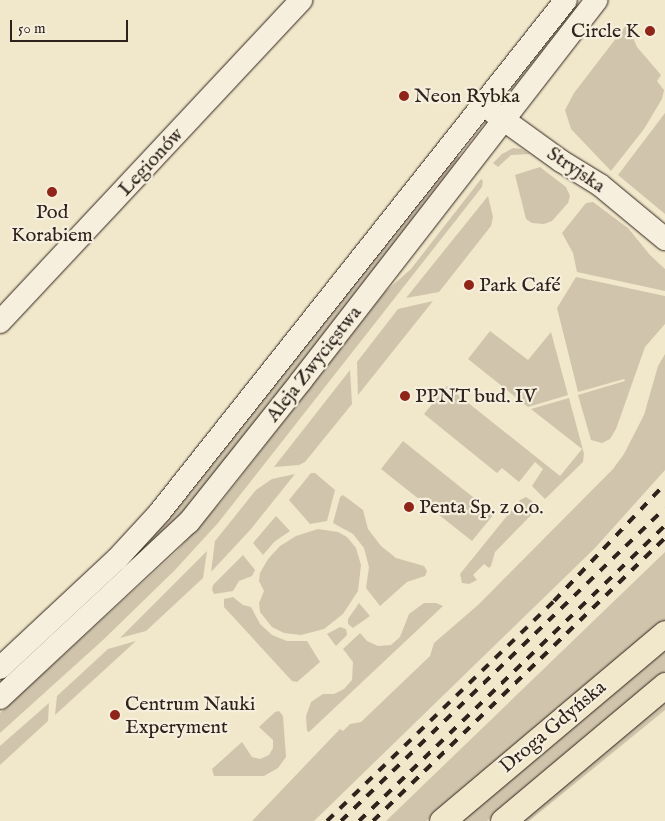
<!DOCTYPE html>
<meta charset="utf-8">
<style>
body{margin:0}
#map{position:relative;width:665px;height:821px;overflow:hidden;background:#f1e7ca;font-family:"IM FELL English",serif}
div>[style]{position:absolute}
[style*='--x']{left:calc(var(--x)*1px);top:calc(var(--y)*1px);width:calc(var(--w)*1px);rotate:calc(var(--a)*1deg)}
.green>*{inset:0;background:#d0c5ac}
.roads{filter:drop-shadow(0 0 1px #2f211b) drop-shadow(0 0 1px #2f211b)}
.secondary>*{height:22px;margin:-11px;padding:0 11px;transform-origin:11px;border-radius:11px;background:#f6efdd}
.primary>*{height:25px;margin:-12.5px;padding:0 12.5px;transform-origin:12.5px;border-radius:12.5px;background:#f1e7ca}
.rail>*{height:4px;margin-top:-2px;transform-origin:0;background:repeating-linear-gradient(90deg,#2f211b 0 9px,transparent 0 18px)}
.dots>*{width:14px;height:14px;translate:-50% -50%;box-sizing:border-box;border:2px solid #f6efdd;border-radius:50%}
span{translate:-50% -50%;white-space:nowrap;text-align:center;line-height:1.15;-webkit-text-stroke:4.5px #f6efdd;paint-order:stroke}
.poi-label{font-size:20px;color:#2f211b}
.right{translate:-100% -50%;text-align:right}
.left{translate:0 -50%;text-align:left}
.street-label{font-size:20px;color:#2f211b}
.scale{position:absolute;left:10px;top:20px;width:118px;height:22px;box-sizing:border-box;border:2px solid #2f211b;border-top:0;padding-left:6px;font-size:15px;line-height:18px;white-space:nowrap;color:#2f211b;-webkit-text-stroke:4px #f6efdd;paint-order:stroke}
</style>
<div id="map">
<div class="green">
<div style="clip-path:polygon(627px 24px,637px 47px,661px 75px,657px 81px,664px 90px,662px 99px,644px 129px,611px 171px,571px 129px,565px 110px,574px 93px)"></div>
<div style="clip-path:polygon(665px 113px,665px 214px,618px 175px)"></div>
<div style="clip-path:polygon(513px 148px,521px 149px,530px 154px,511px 155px,498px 167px,493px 163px,502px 154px)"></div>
<div style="clip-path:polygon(456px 155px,462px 159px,184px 513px,0 686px,0 681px,126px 564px,182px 503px)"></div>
<div style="clip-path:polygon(540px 167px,566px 187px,570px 196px,568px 203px,552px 221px,544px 224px,532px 223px,526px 219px,515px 175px)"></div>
<div style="clip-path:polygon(481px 179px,483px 181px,482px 187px,218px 523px,175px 570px,103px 640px,0 733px,0 713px,176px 552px,221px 502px,385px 292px,411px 269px)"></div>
<div style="clip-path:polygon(488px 196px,493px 217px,491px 226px,439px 292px,406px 298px)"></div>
<div style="clip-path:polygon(593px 202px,628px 228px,650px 255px,665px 269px,665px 291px,577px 272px,573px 253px,562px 233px,586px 203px)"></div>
<div style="clip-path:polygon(576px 277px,665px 296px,665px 324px,645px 347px,616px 429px,610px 439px,602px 443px,591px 440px,578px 395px,625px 381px,624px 379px,578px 392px,557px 308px)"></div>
<div style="clip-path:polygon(433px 301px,358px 395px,357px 362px,398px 309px)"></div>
<div style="clip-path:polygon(490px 331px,528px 360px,551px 332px,568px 395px,528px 407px,468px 359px)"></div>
<div style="clip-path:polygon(665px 354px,665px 470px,595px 548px,314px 821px,252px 821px,340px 729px,343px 731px,350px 724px,361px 722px,430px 656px,434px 643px,478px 605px,613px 469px,624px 454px,644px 415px,658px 366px)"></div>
<div style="clip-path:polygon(350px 370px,352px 404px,305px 462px,299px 465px,274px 467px)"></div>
<div style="clip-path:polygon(447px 386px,560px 476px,582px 449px,531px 409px,569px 398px,584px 454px,583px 462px,545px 499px,532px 486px,543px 469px,535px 462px,519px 482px,502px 468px,497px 473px,424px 414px)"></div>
<div style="clip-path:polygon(403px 441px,494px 514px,472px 541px,381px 469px)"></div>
<div style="clip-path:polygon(311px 473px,315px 473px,335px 490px,327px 521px,310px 524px,289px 500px)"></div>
<div style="clip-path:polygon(295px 474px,251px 529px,211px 572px,215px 541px,256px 490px,272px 479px)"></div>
<div style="clip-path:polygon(343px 495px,363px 510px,368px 529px,381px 546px,396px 558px,424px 566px,427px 571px,425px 576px,407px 582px,380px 606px,366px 588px,369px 567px,364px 548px,353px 534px,333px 523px,340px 497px)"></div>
<div style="clip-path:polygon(526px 497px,535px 503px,536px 510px,495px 552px,491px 566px,489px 568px,484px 564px,473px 575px,477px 580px,469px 584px,462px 583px,460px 574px,520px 500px)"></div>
<div style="clip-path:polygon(276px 516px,290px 531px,274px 542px,263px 555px,253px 543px)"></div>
<div style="clip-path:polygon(318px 529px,338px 532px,347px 537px,356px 548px,361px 565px,358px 591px,343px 614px,324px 629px,301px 635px,284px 633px,272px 627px,260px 612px,259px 603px,264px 591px,259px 581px,260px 573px,268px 559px,280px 546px,296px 536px)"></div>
<div style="clip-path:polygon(207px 551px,203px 578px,146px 631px,120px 638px)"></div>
<div style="clip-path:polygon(665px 552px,665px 621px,426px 821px,386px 821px)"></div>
<div style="clip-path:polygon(243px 555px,255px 570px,252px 576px,239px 581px,233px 591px,214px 594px,212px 590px,213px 585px)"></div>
<div style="clip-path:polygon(233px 597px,243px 605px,251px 607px,260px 624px,272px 635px,287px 641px,307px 641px,320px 662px,297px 682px,292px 681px,224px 607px,224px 599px)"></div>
<div style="clip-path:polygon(359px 603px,370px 616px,353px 628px,348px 624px,348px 619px)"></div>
<div style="clip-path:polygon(424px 603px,436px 603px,443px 606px,309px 732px,307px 731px,306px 716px,311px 702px,323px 694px,334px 694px,344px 689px,352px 680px,353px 662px,343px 649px,360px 633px,367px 641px,378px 646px,391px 645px,400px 637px,409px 614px)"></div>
<div style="clip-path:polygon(340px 627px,346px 629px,347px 635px,336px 646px,327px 634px)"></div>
<div style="clip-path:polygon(136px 641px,55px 715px,57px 696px,108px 649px)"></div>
<div style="clip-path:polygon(665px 647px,665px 671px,487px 821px,458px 821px)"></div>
<div style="clip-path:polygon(665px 699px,665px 710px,529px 821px,521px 821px)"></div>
<div style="clip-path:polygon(49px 703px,48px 721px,0 765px,0 746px)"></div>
<div style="clip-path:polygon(279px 711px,283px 716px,286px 757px,278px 768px,264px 776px,214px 776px,212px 769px,242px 742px,252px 757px,260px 759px,269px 755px,273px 748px,273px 740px,259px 727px,275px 712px)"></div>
</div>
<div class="roads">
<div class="secondary">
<div style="--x:493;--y:112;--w:84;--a:35.8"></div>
<div style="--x:561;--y:161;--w:46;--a:31.6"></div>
<div style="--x:600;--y:185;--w:85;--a:39.7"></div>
<div style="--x:0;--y:322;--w:441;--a:-46.9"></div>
<div style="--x:0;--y:668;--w:160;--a:-43"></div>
<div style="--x:117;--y:559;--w:64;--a:-47.5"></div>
<div style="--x:160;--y:512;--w:653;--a:-51.59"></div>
<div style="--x:0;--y:698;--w:258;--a:-43"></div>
<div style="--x:189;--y:522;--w:180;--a:-51.5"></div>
<div style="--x:301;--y:381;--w:482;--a:-52.2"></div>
</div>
<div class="primary">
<div style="--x:442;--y:821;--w:292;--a:-40.1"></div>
<div style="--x:503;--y:821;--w:212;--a:-40"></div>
</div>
</div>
<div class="rail">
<div style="--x:327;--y:821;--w:316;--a:-44.1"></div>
<div style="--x:554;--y:601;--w:161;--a:-46.5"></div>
<div style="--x:341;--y:821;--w:450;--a:-44"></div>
<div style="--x:359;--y:821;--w:426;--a:-44"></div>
<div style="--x:373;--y:821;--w:407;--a:-44.1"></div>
</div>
<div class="dots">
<div style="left:650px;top:31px;background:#8f2418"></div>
<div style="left:404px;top:96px;background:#8f2418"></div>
<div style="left:52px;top:192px;background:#8f2418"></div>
<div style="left:469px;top:285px;background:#8f2418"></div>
<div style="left:405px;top:396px;background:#8f2418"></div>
<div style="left:409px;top:507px;background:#8f2418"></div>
<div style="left:115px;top:715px;background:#8f2418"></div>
</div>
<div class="poi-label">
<span class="right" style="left:640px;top:31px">Circle K</span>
<span class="left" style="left:414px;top:96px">Neon Rybka</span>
<span style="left:52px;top:224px">Pod<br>Korabiem</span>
<span class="left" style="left:479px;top:285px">Park Café</span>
<span class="left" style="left:415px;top:396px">PPNT bud. IV</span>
<span class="left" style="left:419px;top:507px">Penta Sp. z o.o.</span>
<span class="left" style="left:125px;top:716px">Centrum Nauki<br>Experyment</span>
</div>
<div class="street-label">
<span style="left:151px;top:162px;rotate:-47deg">Legionów</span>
<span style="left:576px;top:170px;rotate:34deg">Stryjska</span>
<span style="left:314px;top:364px;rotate:-52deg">Aleja Zwycięstwa</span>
<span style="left:553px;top:727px;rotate:-40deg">Droga Gdyńska</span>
</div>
<div class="scale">50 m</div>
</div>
